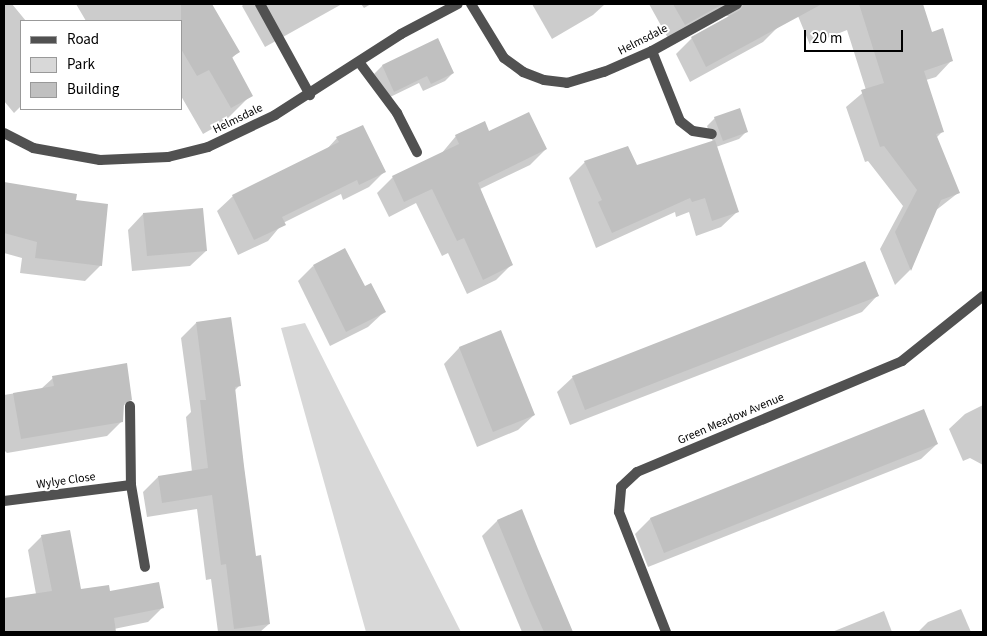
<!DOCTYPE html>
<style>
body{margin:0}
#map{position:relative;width:987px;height:636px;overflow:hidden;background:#fff;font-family:"Source Sans 3",sans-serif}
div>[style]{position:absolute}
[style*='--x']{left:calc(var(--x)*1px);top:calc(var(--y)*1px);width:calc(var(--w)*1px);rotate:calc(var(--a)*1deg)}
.green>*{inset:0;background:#d8d8d8}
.shadow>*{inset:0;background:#0003}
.building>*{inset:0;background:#c0c0c0}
.lane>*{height:10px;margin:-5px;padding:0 5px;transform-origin:5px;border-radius:5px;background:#515151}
.street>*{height:10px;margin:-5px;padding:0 5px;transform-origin:5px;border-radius:5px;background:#515151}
span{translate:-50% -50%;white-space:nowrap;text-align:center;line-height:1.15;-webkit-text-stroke:4px #fff;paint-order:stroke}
.street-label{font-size:12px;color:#000}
.frame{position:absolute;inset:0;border:5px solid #000;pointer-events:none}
.legend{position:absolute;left:20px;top:20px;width:162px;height:90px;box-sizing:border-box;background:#fff;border:1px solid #999;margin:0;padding:6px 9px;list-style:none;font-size:15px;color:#000}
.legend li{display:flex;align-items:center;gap:10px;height:25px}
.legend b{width:25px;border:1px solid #999}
.scale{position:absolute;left:804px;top:30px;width:99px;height:22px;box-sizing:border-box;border:2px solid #000;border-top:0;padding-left:6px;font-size:15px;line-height:18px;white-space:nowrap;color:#000;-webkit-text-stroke:4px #fff;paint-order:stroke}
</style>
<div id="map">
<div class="green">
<div style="clip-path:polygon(305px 323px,461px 632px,366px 632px,281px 328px)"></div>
</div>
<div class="shadow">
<div style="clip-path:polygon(4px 4px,12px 4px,26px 21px,21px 21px,21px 106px,14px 113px,4px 101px)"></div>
<div style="clip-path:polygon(76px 4px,210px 4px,238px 52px,231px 59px,251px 95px,224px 122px,203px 134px,181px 96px,181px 21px,86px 21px)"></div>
<div style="clip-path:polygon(244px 4px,342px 4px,265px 47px,242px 6px)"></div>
<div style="clip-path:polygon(361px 4px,371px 4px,364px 8px)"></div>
<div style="clip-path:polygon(532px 4px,605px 4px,593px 15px,552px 39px)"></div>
<div style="clip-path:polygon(649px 4px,767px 4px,779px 26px,763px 42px,690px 82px,676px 54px,692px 38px,730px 17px,718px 13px,669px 40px)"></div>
<div style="clip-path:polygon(793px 4px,922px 4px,931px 33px,951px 61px,936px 77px,926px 80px,943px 131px,936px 138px,958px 193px,935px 211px,910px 270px,895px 285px,880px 249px,903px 206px,868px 161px,865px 162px,846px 107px,866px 90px,847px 30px,810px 45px)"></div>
<div style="clip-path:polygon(437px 40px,453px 73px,445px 81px,423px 91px,419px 83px,386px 99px,374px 74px,382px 66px)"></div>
<div style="clip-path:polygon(715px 118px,746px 132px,739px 139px,716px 147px,737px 212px,721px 227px,696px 236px,689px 212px,676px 217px,675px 212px,596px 248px,569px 178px,585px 162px,637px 167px,713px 142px,707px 126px)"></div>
<div style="clip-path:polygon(362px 126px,385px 171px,369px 187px,343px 200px,341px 194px,283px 223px,268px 241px,238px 255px,217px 211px,233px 196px,326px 150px,337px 138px)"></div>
<div style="clip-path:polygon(489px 133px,546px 149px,530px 165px,480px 189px,511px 265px,496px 280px,467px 294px,448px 253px,442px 256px,416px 203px,389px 217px,377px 193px,393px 177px,441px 154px,456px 136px)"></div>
<div style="clip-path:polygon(6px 184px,75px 201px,101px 265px,85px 281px,20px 273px,22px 258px,4px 253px,4px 186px)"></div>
<div style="clip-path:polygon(143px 214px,206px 251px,190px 266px,132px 271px,128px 230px)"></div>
<div style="clip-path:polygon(313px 266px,384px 312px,368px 327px,330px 346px,298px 281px)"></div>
<div style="clip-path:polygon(877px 296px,862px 312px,570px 425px,557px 392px,573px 377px)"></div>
<div style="clip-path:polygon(196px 323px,239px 386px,234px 391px,255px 557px,269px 624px,260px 632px,218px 632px,211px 579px,206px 580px,197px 509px,147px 517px,143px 492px,158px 477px,192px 472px,186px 417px,191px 412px,181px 338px)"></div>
<div style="clip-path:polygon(500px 332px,534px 415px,518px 430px,477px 447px,444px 364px,459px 348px)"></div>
<div style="clip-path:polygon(53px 378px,131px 399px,122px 407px,122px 421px,107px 436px,7px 453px,4px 450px,4px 395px,41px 389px)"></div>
<div style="clip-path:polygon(983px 405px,983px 465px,970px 458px,963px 461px,949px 429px,965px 414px)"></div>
<div style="clip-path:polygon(937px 444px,921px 459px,648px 567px,635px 534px,650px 519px)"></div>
<div style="clip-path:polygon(521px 511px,572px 632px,522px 632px,482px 536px,497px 521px)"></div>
<div style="clip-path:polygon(42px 536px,80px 590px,109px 593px,162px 608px,148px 622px,114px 629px,115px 632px,4px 632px,4px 599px,36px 594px,28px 550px)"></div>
<div style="clip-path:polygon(961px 609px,971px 632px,918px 632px,928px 622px)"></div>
<div style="clip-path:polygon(884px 611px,892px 632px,832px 632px)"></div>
</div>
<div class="building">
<div style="clip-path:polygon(181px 4px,212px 4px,240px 52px,232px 57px,253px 96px,231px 108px,209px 70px,197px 76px,181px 49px)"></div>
<div style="clip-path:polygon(673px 4px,723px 4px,685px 25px)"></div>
<div style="clip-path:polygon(744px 4px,822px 4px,706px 67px,691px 37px,740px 10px)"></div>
<div style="clip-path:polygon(859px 4px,923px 4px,932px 32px,943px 28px,953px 61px,924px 71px,944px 132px,936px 134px,960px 193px,941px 200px,911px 271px,895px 232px,917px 190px,884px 146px,880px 147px,861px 90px,884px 83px)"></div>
<div style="clip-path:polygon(438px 38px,454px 73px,431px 84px,427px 76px,394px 92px,382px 65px)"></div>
<div style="clip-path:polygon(740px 108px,748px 132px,723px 141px,714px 117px)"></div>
<div style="clip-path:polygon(529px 112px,547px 149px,478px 183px,513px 265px,483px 280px,464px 238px,457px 241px,432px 189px,404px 202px,392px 176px,459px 144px,455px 135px,485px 121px,489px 131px)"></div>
<div style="clip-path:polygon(363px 125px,386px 172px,359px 185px,357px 180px,282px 217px,286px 225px,254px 240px,232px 195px,339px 142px,336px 137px)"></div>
<div style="clip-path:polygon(715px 140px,739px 212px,712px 221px,705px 198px,692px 202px,690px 198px,612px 233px,598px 202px,602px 200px,584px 161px,628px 146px,637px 165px)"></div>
<div style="clip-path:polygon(4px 182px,77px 194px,76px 200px,108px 204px,102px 266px,35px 258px,37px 242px,4px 233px)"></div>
<div style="clip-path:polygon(203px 208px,207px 251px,147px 256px,143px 213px)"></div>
<div style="clip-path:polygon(345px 248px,365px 286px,371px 283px,386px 312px,346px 332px,313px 265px)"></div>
<div style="clip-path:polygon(865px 261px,879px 296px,585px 410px,572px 376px)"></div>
<div style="clip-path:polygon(231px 317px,241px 386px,235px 387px,244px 466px,256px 556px,261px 555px,270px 624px,234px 629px,226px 564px,221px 565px,212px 495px,162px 503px,158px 476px,208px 468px,200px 400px,206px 400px,196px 322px)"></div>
<div style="clip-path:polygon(501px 330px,535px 415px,493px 432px,459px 347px)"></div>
<div style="clip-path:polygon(127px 363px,132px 400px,124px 403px,123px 422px,21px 439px,13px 393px,54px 386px,52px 376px)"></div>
<div style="clip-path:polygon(924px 409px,938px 444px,664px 553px,650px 518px)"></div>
<div style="clip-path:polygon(522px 509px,538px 549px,573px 632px,544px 632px,531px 603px,497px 520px)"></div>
<div style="clip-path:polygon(70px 530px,81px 589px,109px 585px,110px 591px,159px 582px,164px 608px,114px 618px,116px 632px,4px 632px,4px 598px,52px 591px,41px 535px)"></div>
</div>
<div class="lane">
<div style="--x:260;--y:4;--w:104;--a:61.2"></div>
<div style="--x:652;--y:51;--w:75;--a:68.2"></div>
<div style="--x:680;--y:121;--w:16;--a:38"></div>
<div style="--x:693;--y:131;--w:19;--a:9"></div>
<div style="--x:359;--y:62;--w:64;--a:53.3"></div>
<div style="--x:397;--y:113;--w:44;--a:62.9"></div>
<div style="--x:130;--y:406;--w:79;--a:89.3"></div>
<div style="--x:131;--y:485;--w:83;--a:80.3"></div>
</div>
<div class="street">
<div style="--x:471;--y:4;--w:63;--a:58.6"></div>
<div style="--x:504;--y:58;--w:24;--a:36"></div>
<div style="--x:523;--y:72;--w:22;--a:21"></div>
<div style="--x:544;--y:80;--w:23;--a:7"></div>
<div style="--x:567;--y:83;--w:39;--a:-17"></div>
<div style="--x:604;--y:72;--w:52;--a:-23.6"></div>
<div style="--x:652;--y:51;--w:97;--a:-28.9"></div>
<div style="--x:4;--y:133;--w:33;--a:27"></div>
<div style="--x:33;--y:148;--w:68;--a:10.2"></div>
<div style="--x:100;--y:160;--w:68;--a:-2.5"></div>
<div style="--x:168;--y:157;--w:41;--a:-14"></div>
<div style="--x:208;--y:147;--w:74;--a:-25.5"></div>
<div style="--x:275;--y:115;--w:150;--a:-32.7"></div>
<div style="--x:401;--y:34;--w:64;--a:-27.8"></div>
<div style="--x:4;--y:501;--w:128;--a:-7.2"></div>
<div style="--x:666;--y:632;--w:129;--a:-111.4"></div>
<div style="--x:619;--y:512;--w:25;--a:-85"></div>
<div style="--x:621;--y:487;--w:22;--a:-43"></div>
<div style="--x:637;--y:472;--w:287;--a:-22.7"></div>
<div style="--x:902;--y:361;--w:104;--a:-38.7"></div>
</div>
<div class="street-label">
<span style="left:643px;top:40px;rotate:-27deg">Helmsdale</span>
<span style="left:238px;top:119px;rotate:-26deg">Helmsdale</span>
<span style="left:731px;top:419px;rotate:-23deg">Green Meadow Avenue</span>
<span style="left:66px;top:481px;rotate:-8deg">Wylye Close</span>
</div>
<div class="frame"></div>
<ul class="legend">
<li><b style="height:6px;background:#515151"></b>Road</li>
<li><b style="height:14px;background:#d8d8d8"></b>Park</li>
<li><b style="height:14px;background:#c0c0c0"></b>Building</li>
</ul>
<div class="scale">20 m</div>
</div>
